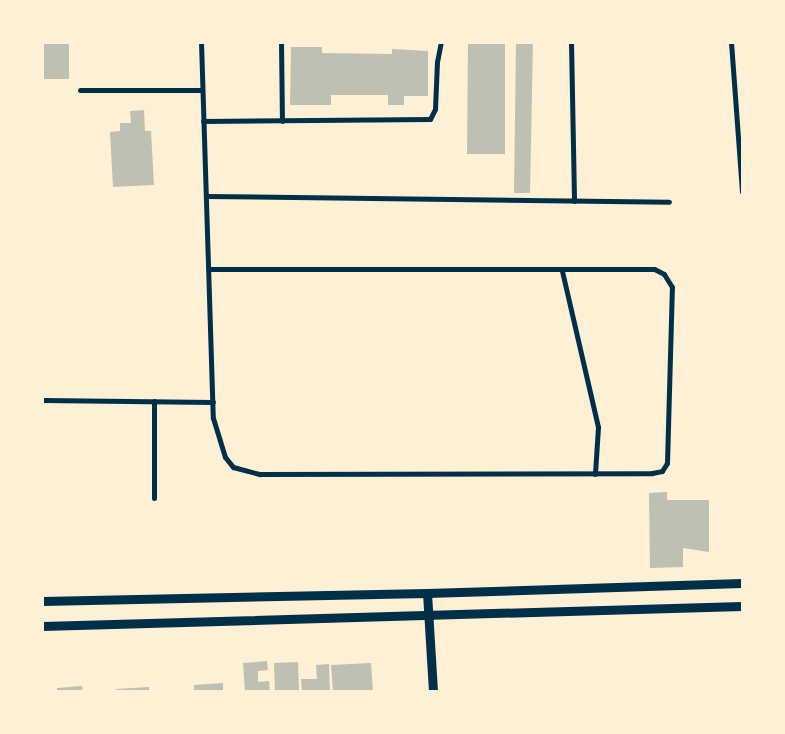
<!DOCTYPE html>
<style>
body{margin:0}
#map{position:relative;width:785px;height:734px;overflow:hidden;background:#fdf0d5;font-family:"PT Sans",sans-serif}
div>[style]{position:absolute}
[style*='--x']{left:calc(var(--x)*1px);top:calc(var(--y)*1px);width:calc(var(--w)*1px);rotate:calc(var(--a)*1deg)}
.building>*{inset:0;background:#bec0b2}
.minor>*{height:5px;margin:-2.5px;padding:0 2.5px;transform-origin:2.5px;border-radius:2.5px;background:#003049}
.tertiary>*{height:9px;margin:-4.5px;padding:0 4.5px;transform-origin:4.5px;border-radius:4.5px;background:#003049}
span{translate:-50% -50%;white-space:nowrap;text-align:center;line-height:1.15;-webkit-text-stroke:5px #fdf0d5;paint-order:stroke}
.frame{position:absolute;inset:0;border:44px solid #fdf0d5;pointer-events:none}
</style>
<div id="map">
<div class="building">
<div style="clip-path:polygon(42px 42px,69px 42px,69px 79px,42px 79px)"></div>
<div style="clip-path:polygon(468px 42px,505px 42px,505px 154px,467px 154px)"></div>
<div style="clip-path:polygon(516px 42px,533px 42px,530px 193px,514px 193px)"></div>
<div style="clip-path:polygon(291px 47px,322px 47px,322px 53px,392px 54px,392px 49px,428px 51px,428px 96px,404px 96px,404px 105px,388px 105px,388px 95px,331px 95px,331px 105px,290px 105px)"></div>
<div style="clip-path:polygon(144px 110px,145px 131px,151px 131px,154px 185px,113px 187px,110px 132px,120px 131px,120px 123px,131px 123px,130px 111px)"></div>
<div style="clip-path:polygon(667px 492px,667px 500px,709px 500px,709px 552px,683px 548px,683px 567px,650px 568px,649px 493px)"></div>
<div style="clip-path:polygon(267px 661px,268px 670px,258px 671px,258px 682px,269px 681px,270px 692px,245px 692px,243px 663px)"></div>
<div style="clip-path:polygon(298px 662px,299px 692px,275px 692px,274px 663px)"></div>
<div style="clip-path:polygon(371px 663px,373px 692px,333px 692px,331px 665px)"></div>
<div style="clip-path:polygon(329px 664px,330px 692px,302px 692px,301px 679px,317px 679px,316px 665px)"></div>
<div style="clip-path:polygon(223px 683px,223px 692px,194px 692px,194px 685px)"></div>
<div style="clip-path:polygon(82px 686px,83px 692px,57px 692px,57px 688px)"></div>
<div style="clip-path:polygon(149px 687px,149px 692px,116px 692px,116px 689px)"></div>
</div>
<div class="minor">
<div style="--x:201;--y:42;--w:376;--a:88.2"></div>
<div style="--x:213;--y:418;--w:41;--a:72.9"></div>
<div style="--x:225;--y:457;--w:13;--a:51"></div>
<div style="--x:233;--y:467;--w:28;--a:15"></div>
<div style="--x:260;--y:474;--w:392;--a:-0.1"></div>
<div style="--x:652;--y:473;--w:10;--a:-11"></div>
<div style="--x:662;--y:471;--w:9;--a:-58"></div>
<div style="--x:667;--y:463;--w:176;--a:-88.4"></div>
<div style="--x:672;--y:287;--w:15;--a:-122"></div>
<div style="--x:664;--y:274;--w:11;--a:-153"></div>
<div style="--x:654;--y:269;--w:444;--a:180"></div>
<div style="--x:281;--y:42;--w:79;--a:89.3"></div>
<div style="--x:571;--y:42;--w:159;--a:88.9"></div>
<div style="--x:731;--y:42;--w:150;--a:85.8"></div>
<div style="--x:80;--y:90;--w:122;--a:0"></div>
<div style="--x:203;--y:121;--w:227;--a:-0.5"></div>
<div style="--x:430;--y:119;--w:11;--a:-63"></div>
<div style="--x:435;--y:109;--w:47;--a:-87.6"></div>
<div style="--x:437;--y:62;--w:20;--a:-79"></div>
<div style="--x:206;--y:196;--w:463;--a:0.7"></div>
<div style="--x:562;--y:271;--w:160;--a:77"></div>
<div style="--x:598;--y:427;--w:47;--a:93.7"></div>
<div style="--x:42;--y:400;--w:171;--a:0.7"></div>
<div style="--x:154;--y:401;--w:97;--a:90"></div>
</div>
<div class="tertiary">
<div style="--x:427;--y:593;--w:99;--a:86.5"></div>
<div style="--x:42;--y:601;--w:385;--a:-1.2"></div>
<div style="--x:427;--y:593;--w:315;--a:-1.8"></div>
<div style="--x:42;--y:626;--w:700;--a:-1.64"></div>
</div>
<div class="frame"></div>
</div>
